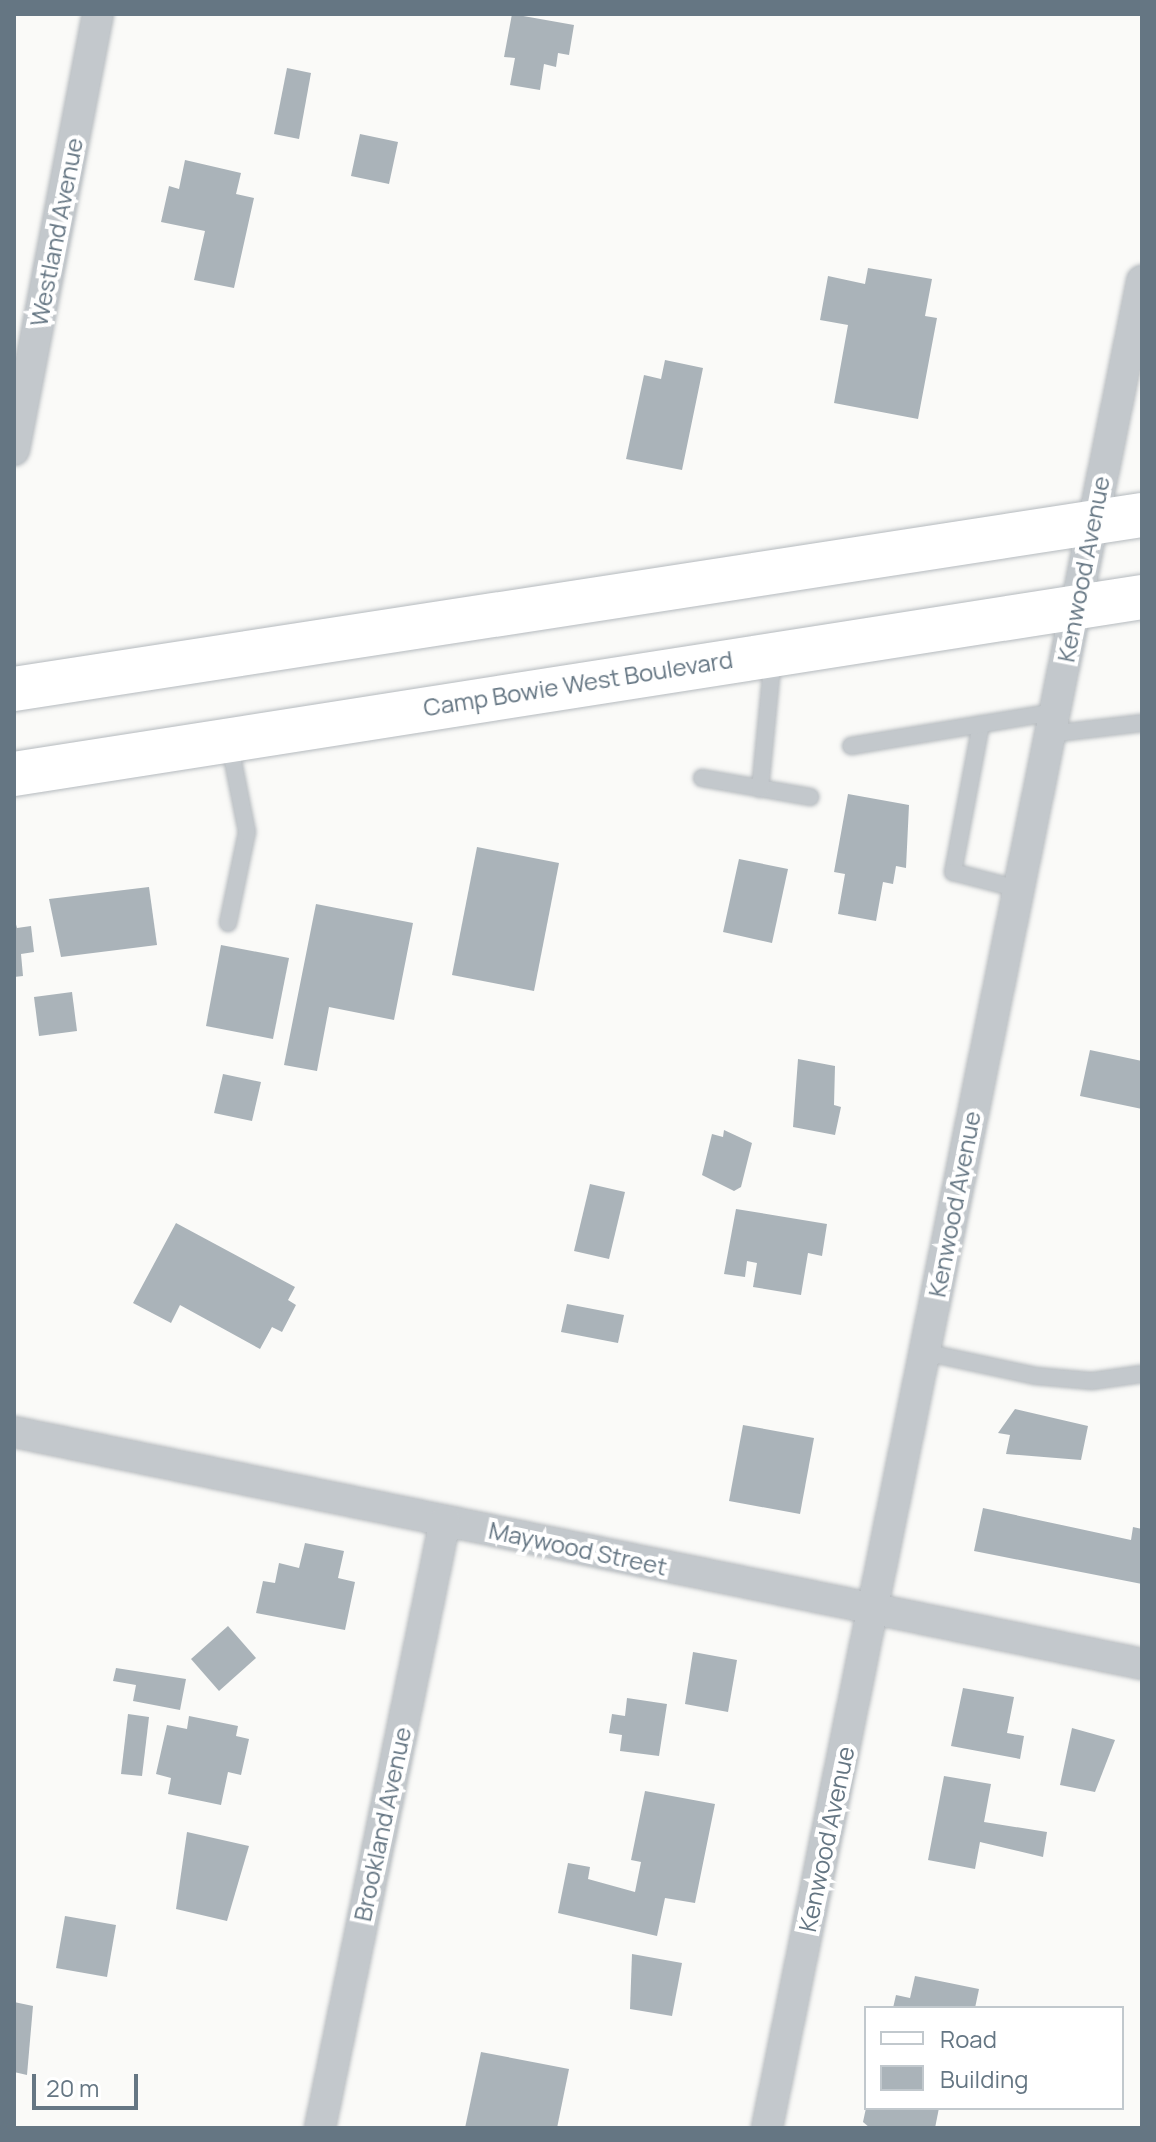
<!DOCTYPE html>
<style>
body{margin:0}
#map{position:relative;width:1156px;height:2142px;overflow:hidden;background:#fafaf8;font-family:Manrope,sans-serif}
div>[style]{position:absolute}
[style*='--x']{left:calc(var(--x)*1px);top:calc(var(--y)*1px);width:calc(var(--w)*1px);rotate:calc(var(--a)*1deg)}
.building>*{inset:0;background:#aab3b9}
.roads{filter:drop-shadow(0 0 2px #b5babe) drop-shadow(0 0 2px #b5babe)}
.lane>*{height:16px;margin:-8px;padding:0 8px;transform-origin:8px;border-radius:8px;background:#c3c8cc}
.street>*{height:30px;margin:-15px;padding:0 15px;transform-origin:15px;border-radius:15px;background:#c3c8cc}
.primary>*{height:44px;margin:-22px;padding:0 22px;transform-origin:22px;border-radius:22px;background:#fff}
span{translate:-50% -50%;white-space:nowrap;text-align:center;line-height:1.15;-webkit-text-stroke:8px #fff;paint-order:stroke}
.street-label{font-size:24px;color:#657683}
.frame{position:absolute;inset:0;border:16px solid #657683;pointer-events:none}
.legend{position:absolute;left:864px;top:2006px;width:260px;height:104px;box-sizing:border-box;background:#fff;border:2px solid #c1c8cd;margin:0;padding:10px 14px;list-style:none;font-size:24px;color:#657683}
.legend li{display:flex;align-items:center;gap:16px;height:40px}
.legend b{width:40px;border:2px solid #c1c8cd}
.scale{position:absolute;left:32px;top:2074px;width:106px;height:36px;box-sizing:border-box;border:4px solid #657683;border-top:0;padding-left:10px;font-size:24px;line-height:28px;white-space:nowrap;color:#657683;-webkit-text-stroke:6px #fff;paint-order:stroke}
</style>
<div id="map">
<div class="building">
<div style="clip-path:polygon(512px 14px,574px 25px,569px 55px,558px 53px,556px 67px,544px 64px,540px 90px,510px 85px,515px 58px,504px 57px)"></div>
<div style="clip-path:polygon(287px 68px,311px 73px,299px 139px,274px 134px)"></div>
<div style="clip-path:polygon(360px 134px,398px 142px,389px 184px,351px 176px)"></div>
<div style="clip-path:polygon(185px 160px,241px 173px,236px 194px,254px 198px,234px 288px,194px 280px,205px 231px,161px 222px,169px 186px,179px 189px)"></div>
<div style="clip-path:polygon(868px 268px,932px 279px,925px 316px,937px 318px,918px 419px,834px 403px,848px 325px,820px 320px,828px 276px,865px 284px)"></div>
<div style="clip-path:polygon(665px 360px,703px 368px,682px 470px,626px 459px,644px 375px,661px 379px)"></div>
<div style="clip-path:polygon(848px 794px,909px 805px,906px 868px,896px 866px,893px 884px,883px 882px,876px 921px,838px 914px,845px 874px,834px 872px)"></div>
<div style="clip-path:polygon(477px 847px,559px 863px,534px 991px,452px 975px)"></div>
<div style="clip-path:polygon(739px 859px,788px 869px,772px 943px,723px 932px)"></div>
<div style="clip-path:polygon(149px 887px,157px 945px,61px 957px,49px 899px)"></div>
<div style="clip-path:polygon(316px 904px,413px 923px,394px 1020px,329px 1007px,317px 1071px,284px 1065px)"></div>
<div style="clip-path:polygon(14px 917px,17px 928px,31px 926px,34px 952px,21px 954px,23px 976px,14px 977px)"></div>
<div style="clip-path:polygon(221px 945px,289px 958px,273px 1039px,206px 1026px)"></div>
<div style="clip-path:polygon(72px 992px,77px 1031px,39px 1036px,34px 997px)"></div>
<div style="clip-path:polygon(1090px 1050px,1142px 1061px,1142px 1109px,1080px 1096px)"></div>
<div style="clip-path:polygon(798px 1059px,835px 1066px,834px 1105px,841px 1107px,835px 1135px,793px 1127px)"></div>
<div style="clip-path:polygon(223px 1074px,261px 1082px,252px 1121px,214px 1113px)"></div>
<div style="clip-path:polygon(724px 1130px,752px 1143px,741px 1187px,734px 1191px,702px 1175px,712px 1134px,723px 1137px)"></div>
<div style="clip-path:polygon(590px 1184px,625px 1192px,609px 1259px,574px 1251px)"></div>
<div style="clip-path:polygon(736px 1209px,827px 1224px,822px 1256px,808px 1253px,801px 1295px,753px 1287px,757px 1263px,747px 1261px,745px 1277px,724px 1274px)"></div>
<div style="clip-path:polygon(176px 1223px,295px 1287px,288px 1300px,296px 1305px,282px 1332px,272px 1327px,260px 1349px,180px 1305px,171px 1323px,133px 1303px)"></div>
<div style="clip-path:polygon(567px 1304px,624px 1315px,618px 1343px,561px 1332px)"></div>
<div style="clip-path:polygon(1015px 1409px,1088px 1426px,1081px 1460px,1006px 1454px,1010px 1435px,998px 1433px)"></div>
<div style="clip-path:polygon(743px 1425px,814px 1438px,800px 1514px,729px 1501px)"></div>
<div style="clip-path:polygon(983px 1508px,1131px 1540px,1133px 1527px,1142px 1529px,1142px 1584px,974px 1551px)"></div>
<div style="clip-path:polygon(305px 1543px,344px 1551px,338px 1578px,355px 1582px,345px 1630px,256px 1613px,263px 1581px,275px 1583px,279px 1563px,299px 1568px)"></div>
<div style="clip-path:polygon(228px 1626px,256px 1658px,219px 1691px,191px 1659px)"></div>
<div style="clip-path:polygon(693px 1652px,737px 1660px,728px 1712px,685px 1704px)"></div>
<div style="clip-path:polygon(116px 1668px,186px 1679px,180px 1710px,133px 1701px,136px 1685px,113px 1681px)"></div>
<div style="clip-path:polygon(963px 1688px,1014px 1697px,1007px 1733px,1024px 1736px,1020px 1759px,951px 1746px)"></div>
<div style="clip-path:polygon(627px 1698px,667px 1704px,659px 1756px,620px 1751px,622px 1735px,609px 1733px,612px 1714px,625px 1716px)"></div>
<div style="clip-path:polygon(128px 1714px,149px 1717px,142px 1776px,121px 1774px)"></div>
<div style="clip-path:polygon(189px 1716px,238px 1726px,236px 1736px,249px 1739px,241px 1775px,228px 1772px,221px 1805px,168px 1794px,171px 1778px,156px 1774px,167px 1725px,187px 1729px)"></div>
<div style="clip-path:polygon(1072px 1728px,1115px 1740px,1095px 1792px,1060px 1785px)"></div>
<div style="clip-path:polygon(944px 1776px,991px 1784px,984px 1822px,1047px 1832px,1043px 1857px,980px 1842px,975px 1869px,928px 1860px)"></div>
<div style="clip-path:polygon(645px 1791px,715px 1804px,695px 1903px,665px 1898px,657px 1936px,558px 1913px,568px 1863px,590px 1867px,588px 1879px,635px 1892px,641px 1862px,631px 1860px)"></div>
<div style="clip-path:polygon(187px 1832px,249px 1846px,227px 1921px,176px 1909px)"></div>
<div style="clip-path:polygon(65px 1916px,116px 1925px,107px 1977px,56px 1968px)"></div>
<div style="clip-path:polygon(632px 1954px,682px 1963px,672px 2016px,630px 2009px)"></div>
<div style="clip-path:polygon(915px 1976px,979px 1989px,975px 2008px,893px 2008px,896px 1995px,910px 1998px)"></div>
<div style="clip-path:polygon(14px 2002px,33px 2006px,27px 2075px,14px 2072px)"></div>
<div style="clip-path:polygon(481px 2052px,569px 2069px,557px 2128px,465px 2128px)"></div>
<div style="clip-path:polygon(866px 2108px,939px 2108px,935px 2128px,870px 2128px,863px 2122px)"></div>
</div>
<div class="roads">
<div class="lane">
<div style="--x:981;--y:724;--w:151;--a:100.7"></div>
<div style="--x:953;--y:872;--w:68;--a:14.4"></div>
<div style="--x:1050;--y:734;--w:93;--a:-6.8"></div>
<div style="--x:851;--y:746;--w:207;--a:-9.5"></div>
<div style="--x:702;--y:778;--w:110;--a:10"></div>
<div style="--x:760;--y:789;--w:133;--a:-84.4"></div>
<div style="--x:228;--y:923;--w:93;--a:-78.2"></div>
<div style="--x:247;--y:832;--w:93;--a:-101.2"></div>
<div style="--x:924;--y:1352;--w:115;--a:12.1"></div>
<div style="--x:1036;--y:1376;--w:56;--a:5.1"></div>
<div style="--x:1092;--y:1381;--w:50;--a:-8"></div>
</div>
<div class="street">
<div style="--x:14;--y:450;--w:444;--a:-79.1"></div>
<div style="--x:14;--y:1432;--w:1152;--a:11.62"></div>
<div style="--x:320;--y:2128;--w:620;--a:-78.36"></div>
<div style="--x:767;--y:2128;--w:1885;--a:-78.52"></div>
</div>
<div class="primary">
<div style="--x:14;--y:689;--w:1141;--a:-8.77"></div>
<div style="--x:14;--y:774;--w:1142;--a:-8.92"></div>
</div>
</div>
<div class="street-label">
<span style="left:56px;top:232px;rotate:-79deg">Westland Avenue</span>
<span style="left:1083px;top:569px;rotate:-79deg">Kenwood Avenue</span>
<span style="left:578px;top:683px;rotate:-9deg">Camp Bowie West Boulevard</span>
<span style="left:954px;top:1204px;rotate:-79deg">Kenwood Avenue</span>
<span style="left:578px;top:1548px;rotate:12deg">Maywood Street</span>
<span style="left:382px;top:1824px;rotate:-78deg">Brookland Avenue</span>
<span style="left:826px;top:1839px;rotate:-78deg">Kenwood Avenue</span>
</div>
<div class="frame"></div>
<ul class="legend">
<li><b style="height:10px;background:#fff"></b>Road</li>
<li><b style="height:22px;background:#aab3b9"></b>Building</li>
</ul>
<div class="scale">20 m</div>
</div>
